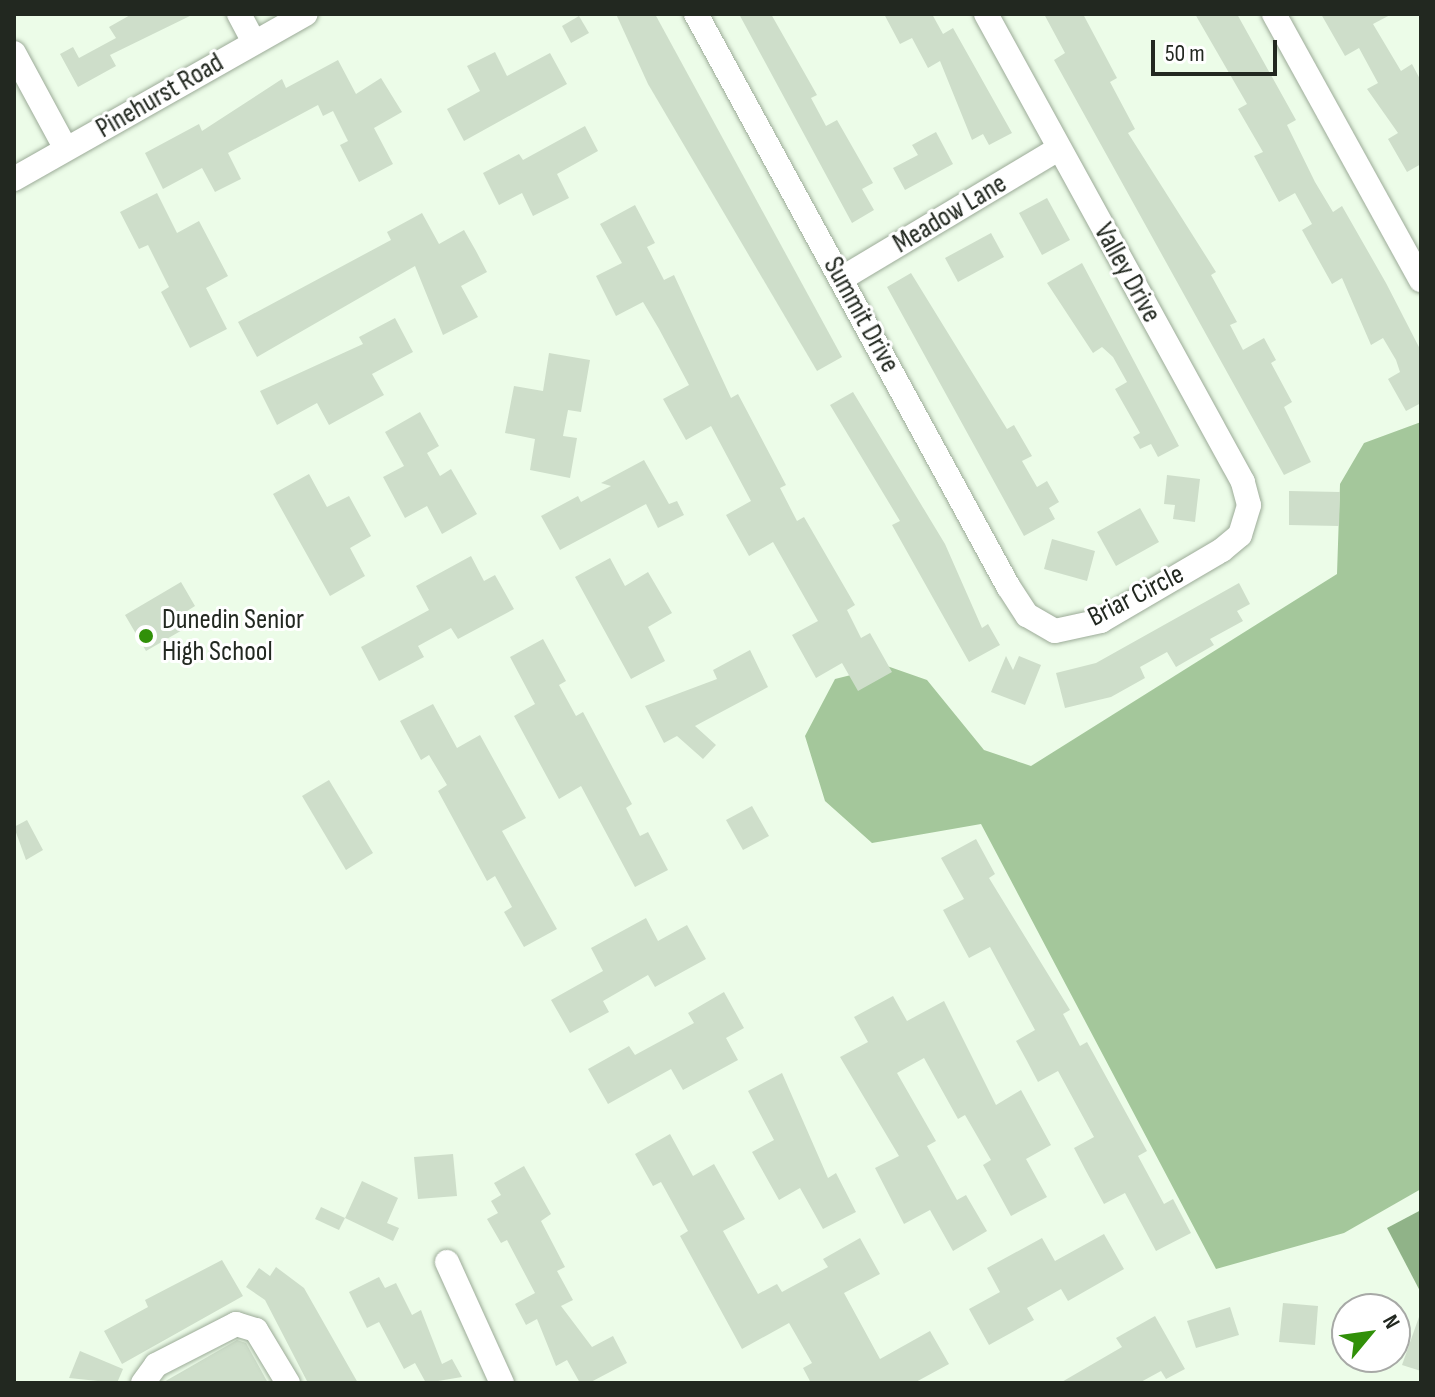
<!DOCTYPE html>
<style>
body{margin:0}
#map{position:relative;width:1435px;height:1397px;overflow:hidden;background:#ecfce8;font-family:"Sofia Sans Condensed",sans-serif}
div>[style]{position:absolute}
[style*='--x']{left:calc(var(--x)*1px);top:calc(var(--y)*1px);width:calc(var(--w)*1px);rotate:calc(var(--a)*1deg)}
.forest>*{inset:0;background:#a4c79b}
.water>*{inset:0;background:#90b388}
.building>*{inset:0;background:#cedeca}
.roads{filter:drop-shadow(0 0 2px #9cab98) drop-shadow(0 0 2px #9cab98)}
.minor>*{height:24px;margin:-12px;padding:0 12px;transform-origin:12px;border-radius:12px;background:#fff}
.dots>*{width:22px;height:22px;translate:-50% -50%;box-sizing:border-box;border:4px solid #fff;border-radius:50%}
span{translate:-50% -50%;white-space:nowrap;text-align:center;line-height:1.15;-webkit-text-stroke:6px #fff;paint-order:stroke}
.street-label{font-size:28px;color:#222820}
.poi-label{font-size:28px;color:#222820}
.left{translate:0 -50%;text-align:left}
.frame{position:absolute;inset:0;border:16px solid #222820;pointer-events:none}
.north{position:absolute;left:1331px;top:1293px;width:80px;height:80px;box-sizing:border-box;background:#fff;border:2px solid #a7a9a6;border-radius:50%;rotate:61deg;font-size:22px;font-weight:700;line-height:32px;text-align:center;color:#222820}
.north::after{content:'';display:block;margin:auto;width:28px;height:36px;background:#319009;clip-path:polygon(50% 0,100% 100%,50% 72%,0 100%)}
.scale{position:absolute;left:1151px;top:40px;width:126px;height:36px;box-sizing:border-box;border:4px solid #222820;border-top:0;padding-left:10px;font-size:24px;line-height:28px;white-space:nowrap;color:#222820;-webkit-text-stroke:6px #fff;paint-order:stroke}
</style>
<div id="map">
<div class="forest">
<div style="clip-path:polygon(1421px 422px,1421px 1189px,1344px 1233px,1216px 1269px,981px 824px,872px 843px,825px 801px,805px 736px,835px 679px,887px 666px,927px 680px,984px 750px,1031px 766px,1337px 574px,1340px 484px,1364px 443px)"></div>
</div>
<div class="water">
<div style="clip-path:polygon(1421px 1210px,1421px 1293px,1387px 1228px)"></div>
</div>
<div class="building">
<div style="clip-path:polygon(132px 14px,194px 14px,110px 55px,116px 66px,78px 87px,60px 54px,73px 47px,79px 58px,116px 38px,109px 27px)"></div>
<div style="clip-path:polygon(616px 14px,655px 14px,842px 357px,817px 371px,648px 84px)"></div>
<div style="clip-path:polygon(739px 14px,771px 14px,817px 95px,811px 98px,826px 126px,837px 120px,873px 183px,862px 189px,874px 210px,852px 223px)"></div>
<div style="clip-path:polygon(884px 14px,932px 14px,943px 34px,953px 28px,1012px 133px,989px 145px,983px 134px,972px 140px,940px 61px,928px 68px,912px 38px,900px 44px)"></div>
<div style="clip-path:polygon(1044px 14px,1083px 14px,1117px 78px,1110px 82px,1135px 129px,1128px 133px,1216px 272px,1211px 275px,1237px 322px,1230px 325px,1243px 350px,1264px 338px,1276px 360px,1271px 363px,1292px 402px,1284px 407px,1311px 462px,1284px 475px,1054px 60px,1065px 53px)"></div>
<div style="clip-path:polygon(1195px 14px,1237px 14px,1296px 120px,1287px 125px,1315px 182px,1333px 212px,1342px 206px,1386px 283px,1421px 351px,1421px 403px,1406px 411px,1388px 379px,1400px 372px,1396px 360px,1383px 338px,1371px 345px,1342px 278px,1332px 284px,1302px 230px,1312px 224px,1295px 193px,1279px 202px,1254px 156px,1263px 152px,1238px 109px,1247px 104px)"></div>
<div style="clip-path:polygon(1321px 14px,1392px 14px,1373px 24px,1401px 71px,1412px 64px,1421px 81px,1421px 164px,1407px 172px,1388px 139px,1398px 133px,1367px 89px,1378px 83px,1359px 48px,1345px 56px)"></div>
<div style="clip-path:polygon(579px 16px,589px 33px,571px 43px,562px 26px)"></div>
<div style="clip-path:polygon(495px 52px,507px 76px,550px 53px,567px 84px,464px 141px,447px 109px,480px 91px,467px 66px)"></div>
<div style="clip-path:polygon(338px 60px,356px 94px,381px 78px,402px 112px,374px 128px,393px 164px,359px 182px,340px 145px,348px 141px,333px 111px,323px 116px,318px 105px,228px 153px,241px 179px,215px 192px,202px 168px,163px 189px,145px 153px,199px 124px,202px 131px,282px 79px,286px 88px)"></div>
<div style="clip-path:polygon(585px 126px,598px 151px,557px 174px,569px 198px,533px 216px,522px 193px,499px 205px,483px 173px,519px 154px,523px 160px)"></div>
<div style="clip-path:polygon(936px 132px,953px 164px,905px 190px,893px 168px,918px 155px,912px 145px)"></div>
<div style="clip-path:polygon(157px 193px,177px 233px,199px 221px,228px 276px,206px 288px,227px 329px,190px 348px,161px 292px,169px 287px,148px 245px,139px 249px,120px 212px)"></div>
<div style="clip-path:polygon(1047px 198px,1070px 240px,1042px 255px,1019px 213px)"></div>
<div style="clip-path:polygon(635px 205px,655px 243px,647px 247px,664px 280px,674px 275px,731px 398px,738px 394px,786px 485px,780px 488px,797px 521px,804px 517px,855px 605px,847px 610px,861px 638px,870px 633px,892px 672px,858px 691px,842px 663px,816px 678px,792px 635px,818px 621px,773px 542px,749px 556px,726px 515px,751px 501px,711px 426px,686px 440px,663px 399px,689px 385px,659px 329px,643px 302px,616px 316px,596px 276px,622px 263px,600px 224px)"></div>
<div style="clip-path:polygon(422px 213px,439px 244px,464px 230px,476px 251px,487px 272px,461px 286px,478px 317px,443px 335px,415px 266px,257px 357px,238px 322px,391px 240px,387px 232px)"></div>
<div style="clip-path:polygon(991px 233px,1004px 257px,958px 282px,945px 258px)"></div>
<div style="clip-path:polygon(1082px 263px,1179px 446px,1158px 457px,1151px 444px,1140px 449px,1133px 437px,1140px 433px,1115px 389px,1127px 382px,1113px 357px,1102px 347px,1093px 353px,1047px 283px)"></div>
<div style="clip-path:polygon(911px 273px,1007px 429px,1014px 425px,1032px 456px,1022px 461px,1037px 487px,1047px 481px,1059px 502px,1049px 508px,1055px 519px,1024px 536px,887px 287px)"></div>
<div style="clip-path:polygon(395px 318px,413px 352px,372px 374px,384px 395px,329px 425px,317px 403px,277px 425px,260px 391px,363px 344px,359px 337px)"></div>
<div style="clip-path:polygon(549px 353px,590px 360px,581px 412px,568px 410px,563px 436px,577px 438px,570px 478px,530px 470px,535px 439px,505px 433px,514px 386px,543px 391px)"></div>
<div style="clip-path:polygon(853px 392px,945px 544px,982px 628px,988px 624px,1000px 645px,969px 662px,892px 525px,900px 521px,830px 405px)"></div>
<div style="clip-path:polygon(420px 412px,439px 446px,427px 453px,440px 476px,451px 469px,477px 514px,442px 534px,427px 506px,405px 518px,383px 477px,404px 466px,385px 432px)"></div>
<div style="clip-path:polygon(644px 460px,669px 504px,677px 501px,684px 515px,658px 528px,646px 504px,560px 550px,541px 516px,578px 496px,581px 502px,611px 486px,601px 483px)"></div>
<div style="clip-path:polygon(309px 474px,327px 507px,349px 496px,371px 536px,350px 548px,365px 576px,330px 596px,273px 494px)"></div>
<div style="clip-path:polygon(1167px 475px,1200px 479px,1195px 522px,1173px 519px,1175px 505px,1164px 504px)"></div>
<div style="clip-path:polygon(1289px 491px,1340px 492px,1339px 526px,1289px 525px)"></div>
<div style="clip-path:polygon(1140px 508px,1159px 542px,1116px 566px,1097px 532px)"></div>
<div style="clip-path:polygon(1052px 539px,1095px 551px,1087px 581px,1044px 569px)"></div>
<div style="clip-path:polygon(471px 556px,484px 581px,495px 575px,514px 609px,458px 639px,451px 628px,418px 646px,424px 657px,379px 681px,361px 647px,429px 610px,416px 586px)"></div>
<div style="clip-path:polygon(610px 558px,625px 586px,648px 572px,672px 613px,648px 627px,665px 661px,631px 679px,575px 577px)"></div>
<div style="clip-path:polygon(181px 582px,195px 606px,184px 613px,191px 625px,146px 651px,125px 615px)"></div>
<div style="clip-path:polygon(1239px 583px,1250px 604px,1237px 611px,1243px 621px,1210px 639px,1214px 645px,1176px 667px,1167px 652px,1140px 667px,1145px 678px,1111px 697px,1065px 708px,1056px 673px,1096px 663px)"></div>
<div style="clip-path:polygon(543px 639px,566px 681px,559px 685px,576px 716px,583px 712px,632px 804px,626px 808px,640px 836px,648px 832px,668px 870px,635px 887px,581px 786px,559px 799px,514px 716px,535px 704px,510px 657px)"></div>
<div style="clip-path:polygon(750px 650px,768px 687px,695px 726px,716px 745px,703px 759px,677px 736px,664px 743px,645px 706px,717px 679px,713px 670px)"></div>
<div style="clip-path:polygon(1006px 656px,1013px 670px,1019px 656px,1041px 665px,1025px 705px,991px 692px)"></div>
<div style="clip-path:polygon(433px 704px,457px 748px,480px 735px,526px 818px,502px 831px,557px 929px,524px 947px,504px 912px,512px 907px,495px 876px,487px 881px,438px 791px,447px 785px,429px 755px,421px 760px,400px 721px)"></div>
<div style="clip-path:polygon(329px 780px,373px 853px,346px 870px,302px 796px)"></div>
<div style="clip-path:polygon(752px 806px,769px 836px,743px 850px,726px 820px)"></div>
<div style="clip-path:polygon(27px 820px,43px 850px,26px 860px,14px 827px)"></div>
<div style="clip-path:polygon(976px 839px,995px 874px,989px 878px,1070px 1010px,1063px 1014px,1080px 1046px,1087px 1042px,1147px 1151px,1138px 1156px,1164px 1204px,1173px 1199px,1191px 1233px,1156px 1251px,1125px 1193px,1104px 1204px,1086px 1171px,1074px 1148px,1094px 1137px,1058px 1071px,1038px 1082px,1027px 1061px,1016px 1041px,1035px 1030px,990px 947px,969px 958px,943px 910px,964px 899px,941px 858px)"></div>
<div style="clip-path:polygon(646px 918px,658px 941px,687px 925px,706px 959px,655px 987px,648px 975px,603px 1001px,609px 1012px,570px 1033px,551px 1000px,603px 971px,591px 948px)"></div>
<div style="clip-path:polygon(724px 992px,744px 1028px,726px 1038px,738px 1060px,683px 1090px,671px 1069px,608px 1104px,588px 1069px,629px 1046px,635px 1055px,694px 1023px,688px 1013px)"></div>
<div style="clip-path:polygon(893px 996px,907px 1021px,944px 1001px,996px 1105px,1021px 1090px,1051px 1145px,1026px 1159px,1047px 1197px,1011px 1216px,983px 1165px,991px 1160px,965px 1115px,958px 1119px,924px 1058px,897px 1073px,936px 1141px,927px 1146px,957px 1200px,966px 1195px,987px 1231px,953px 1251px,930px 1210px,904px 1224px,875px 1168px,899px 1156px,840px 1057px,868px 1042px,854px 1017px)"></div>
<div style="clip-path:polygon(782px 1073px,828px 1178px,836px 1173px,856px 1212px,823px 1229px,800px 1188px,779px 1200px,752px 1152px,774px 1140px,748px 1091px)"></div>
<div style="clip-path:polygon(670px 1134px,693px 1176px,714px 1164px,745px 1219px,723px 1231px,758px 1294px,777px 1284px,782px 1292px,828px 1267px,823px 1259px,860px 1238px,880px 1274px,844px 1293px,880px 1359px,930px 1331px,949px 1364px,914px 1383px,811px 1383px,803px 1368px,812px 1363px,789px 1323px,742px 1349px,680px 1236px,688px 1231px,661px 1182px,653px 1186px,635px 1154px)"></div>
<div style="clip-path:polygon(453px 1154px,457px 1196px,418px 1199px,414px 1157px)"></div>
<div style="clip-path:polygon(524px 1166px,551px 1214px,541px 1221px,565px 1267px,557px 1271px,573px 1300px,561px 1306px,592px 1347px,613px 1336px,627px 1363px,589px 1383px,580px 1383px,567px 1360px,556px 1366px,537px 1319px,526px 1325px,515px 1304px,535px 1293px,507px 1240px,501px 1243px,487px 1219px,498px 1213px,491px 1201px,501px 1195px,494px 1183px)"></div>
<div style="clip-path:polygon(362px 1181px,398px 1198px,387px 1223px,399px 1228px,393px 1241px,345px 1218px)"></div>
<div style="clip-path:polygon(321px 1207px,345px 1218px,339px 1230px,315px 1219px)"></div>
<div style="clip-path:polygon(1104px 1234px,1124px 1269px,1068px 1301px,1061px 1289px,1027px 1308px,1034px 1320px,989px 1345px,969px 1309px,1000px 1292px,987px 1268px,1042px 1238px,1055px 1261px)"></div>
<div style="clip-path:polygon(222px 1260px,243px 1296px,122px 1364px,104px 1331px,148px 1307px,145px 1300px)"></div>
<div style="clip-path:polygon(276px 1267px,304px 1288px,358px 1383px,308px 1383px,265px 1300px,246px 1287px,259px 1268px,270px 1276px)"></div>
<div style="clip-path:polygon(379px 1277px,385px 1288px,396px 1283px,412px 1315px,421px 1310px,442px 1364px,452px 1359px,462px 1377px,426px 1383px,415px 1363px,404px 1369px,379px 1322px,367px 1328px,349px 1292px)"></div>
<div style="clip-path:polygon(1283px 1303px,1318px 1306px,1315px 1345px,1279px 1342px)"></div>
<div style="clip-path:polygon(1344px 1306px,1347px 1306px,1347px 1349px,1332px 1344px)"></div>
<div style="clip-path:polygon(1230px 1307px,1239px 1335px,1196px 1348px,1187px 1321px)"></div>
<div style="clip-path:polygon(1155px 1316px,1185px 1369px,1166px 1379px,1161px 1371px,1139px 1383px,1060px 1383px,1122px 1347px,1116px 1338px)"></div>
<div style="clip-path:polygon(1419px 1317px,1421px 1317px,1421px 1371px,1402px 1365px)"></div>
<div style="clip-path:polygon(237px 1340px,246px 1343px,268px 1383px,162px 1383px)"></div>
<div style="clip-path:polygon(80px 1351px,123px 1369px,117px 1383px,69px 1378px)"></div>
</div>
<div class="roads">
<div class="minor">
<div style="--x:239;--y:14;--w:32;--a:62"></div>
<div style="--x:696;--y:14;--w:652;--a:61.39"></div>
<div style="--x:1008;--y:586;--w:35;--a:57"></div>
<div style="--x:1027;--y:615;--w:32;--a:30"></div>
<div style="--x:1055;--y:631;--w:47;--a:-12.3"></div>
<div style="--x:1101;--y:621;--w:140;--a:-30.4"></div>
<div style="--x:1222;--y:550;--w:23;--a:-40"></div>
<div style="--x:1240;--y:535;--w:31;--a:-73"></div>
<div style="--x:1249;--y:505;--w:24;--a:-105"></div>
<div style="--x:1243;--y:482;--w:534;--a:-118.77"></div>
<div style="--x:1274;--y:14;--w:304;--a:61.1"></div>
<div style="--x:14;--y:53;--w:109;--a:61.6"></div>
<div style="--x:14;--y:179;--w:335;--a:-29.5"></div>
<div style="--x:841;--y:279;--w:253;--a:-30.9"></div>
<div style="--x:447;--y:1262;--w:133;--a:65.6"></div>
<div style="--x:143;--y:1383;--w:22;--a:-54"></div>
<div style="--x:156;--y:1365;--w:90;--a:-27.1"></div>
<div style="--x:236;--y:1324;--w:21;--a:17"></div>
<div style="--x:256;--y:1330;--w:62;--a:58.9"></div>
</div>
</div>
<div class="dots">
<div style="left:146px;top:636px;background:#319009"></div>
</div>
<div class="street-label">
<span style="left:160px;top:96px;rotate:-30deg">Pinehurst Road</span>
<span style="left:950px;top:214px;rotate:-31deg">Meadow Lane</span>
<span style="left:1127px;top:273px;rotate:61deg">Valley Drive</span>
<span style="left:861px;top:315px;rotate:61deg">Summit Drive</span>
<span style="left:1136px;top:596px;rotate:-27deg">Briar Circle</span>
</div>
<div class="poi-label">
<span class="left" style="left:162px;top:636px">Dunedin Senior<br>High School</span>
</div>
<div class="frame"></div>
<div class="north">N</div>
<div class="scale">50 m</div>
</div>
